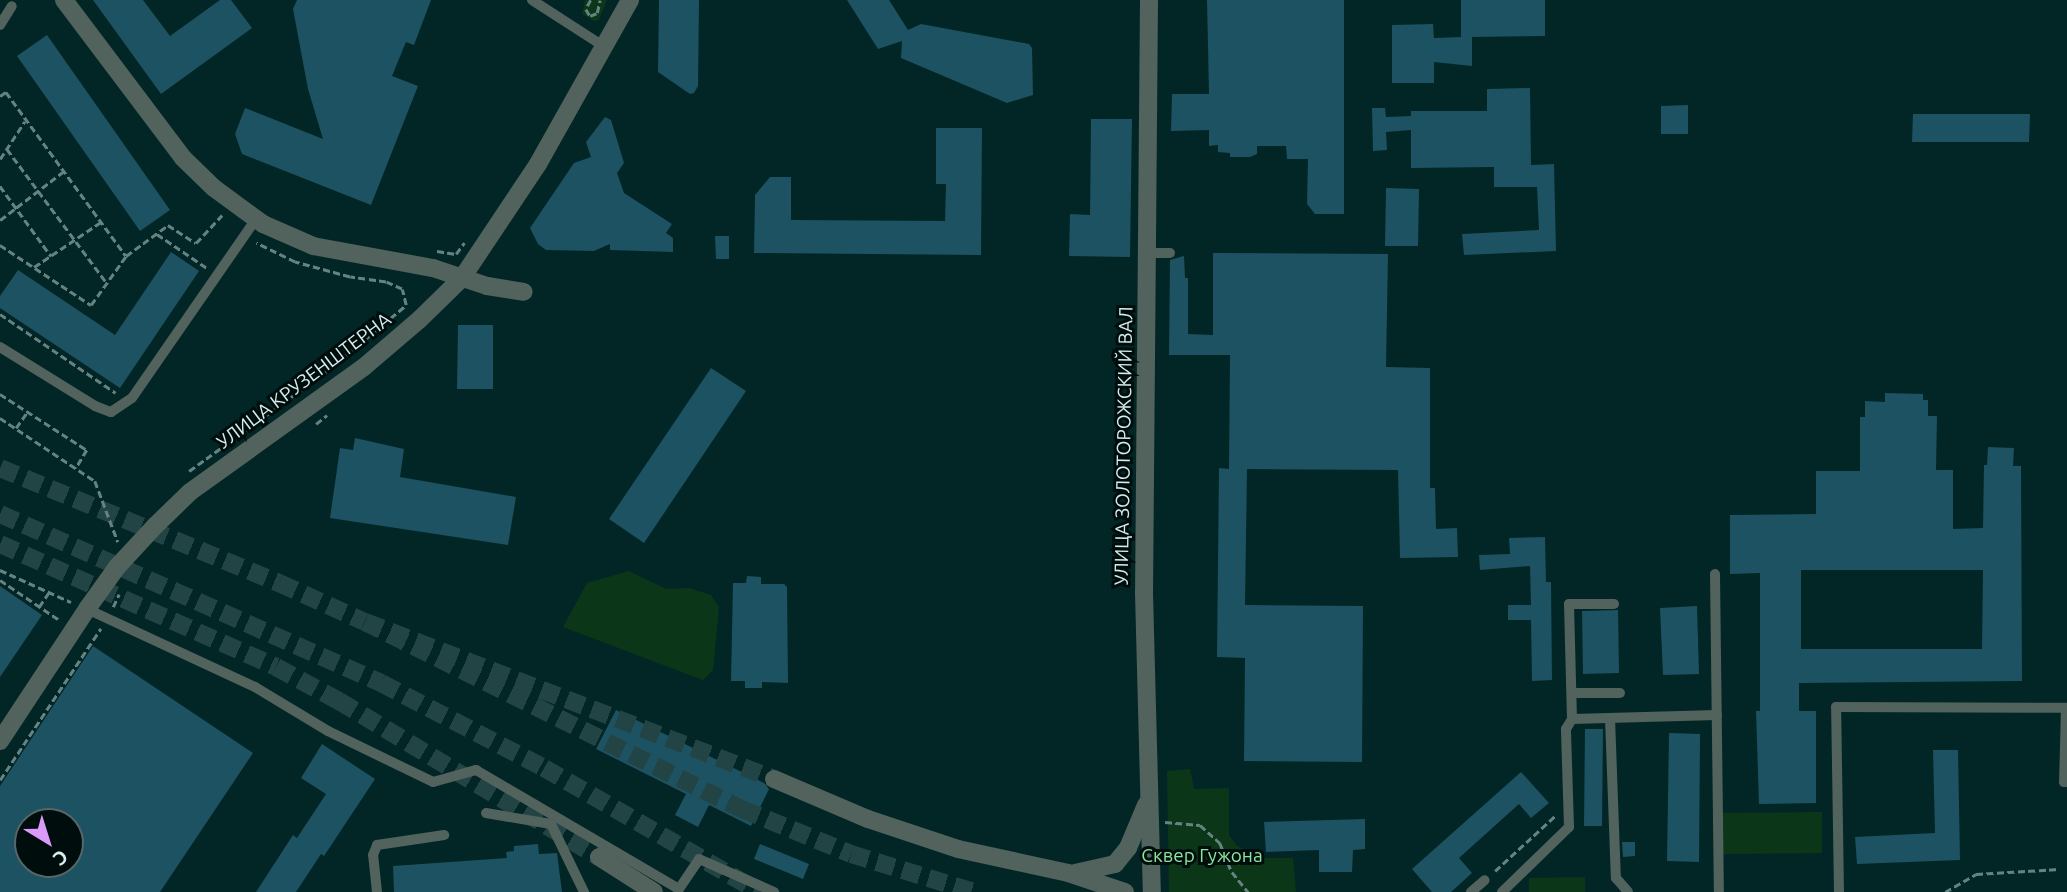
<!DOCTYPE html>
<meta charset="utf-8">
<style>
body{margin:0}
#map{position:relative;width:2067px;height:892px;overflow:hidden;background:#022626;font-family:Ubuntu,sans-serif}
div>[style]{position:absolute}
[style*='--x']{left:calc(var(--x)*1px);top:calc(var(--y)*1px);width:calc(var(--w)*1px);rotate:calc(var(--a)*1deg)}
.green>*{inset:0;background:#0c3618}
.building>*{inset:0;background:#1c5261}
.tertiary-tunnel>*{height:18px;margin-top:-9px;transform-origin:0;background:repeating-linear-gradient(90deg,#244 0 18px,transparent 0 27px)}
.primary-tunnel>*{height:18px;margin-top:-9px;transform-origin:0;background:repeating-linear-gradient(90deg,#244 0 18px,transparent 0 27px)}
.path>*{height:2.5px;margin-top:-1.25px;transform-origin:0;background:repeating-linear-gradient(90deg,#658383 0 7px,transparent 0 10.5px)}
.service>*{height:10px;margin:-5px;padding:0 5px;transform-origin:5px;border-radius:5px;background:#52625c}
.minor>*{height:18px;margin:-9px;padding:0 9px;transform-origin:9px;border-radius:9px;background:#52625c}
.tertiary>*{height:18px;margin:-9px;padding:0 9px;transform-origin:9px;border-radius:9px;background:#52625c}
span{translate:-50% -50%;white-space:nowrap;text-align:center;line-height:1.15;-webkit-text-stroke:6px #000d0d;paint-order:stroke}
.street-label{font-size:19px;color:#d6eeee}
.park-label{font-size:19px;color:#8ce59d}
.north{position:absolute;left:14px;top:808px;width:70px;height:70px;box-sizing:border-box;background:#000d0d;border:2px solid #566767;border-radius:50%;rotate:142deg;font-size:19px;font-weight:700;line-height:28px;text-align:center;color:#d6eeee}
.north::after{content:'';display:block;margin:auto;width:24px;height:32px;background:#da9af7;clip-path:polygon(50% 0,100% 100%,50% 72%,0 100%)}
</style>
<div id="map">
<div class="green">
<div style="clip-path:polygon(585px 0,607px 0,599px 20px,594px 21px,582px 14px)"></div>
<div style="clip-path:polygon(629px 571px,666px 589px,689px 588px,711px 595px,719px 607px,713px 670px,703px 680px,563px 627px,587px 583px)"></div>
<div style="clip-path:polygon(1190px 769px,1194px 789px,1229px 788px,1229px 835px,1237px 846px,1265px 858px,1293px 858px,1296px 892px,1169px 892px,1167px 771px)"></div>
<div style="clip-path:polygon(1822px 812px,1822px 853px,1723px 854px,1723px 813px)"></div>
<div style="clip-path:polygon(1585px 877px,1585px 892px,1529px 892px,1529px 878px)"></div>
</div>
<div class="building">
<div style="clip-path:polygon(93px 0,143px 0,170px 36px,220px 0,231px 0,252px 28px,161px 94px)"></div>
<div style="clip-path:polygon(297px 0,431px 0,414px 45px,406px 42px,392px 76px,418px 86px,371px 205px,242px 154px,235px 134px,245px 108px,323px 139px,308px 89px,293px 9px)"></div>
<div style="clip-path:polygon(659px 0,699px 0,698px 86px,694px 93px,690px 94px,658px 72px)"></div>
<div style="clip-path:polygon(847px 0,889px 0,908px 30px,921px 24px,1029px 44px,1032px 48px,1033px 95px,1007px 103px,901px 58px,902px 41px,878px 49px)"></div>
<div style="clip-path:polygon(1207px 0,1344px 0,1344px 214px,1315px 214px,1307px 204px,1308px 159px,1287px 159px,1286px 146px,1257px 146px,1257px 154px,1250px 157px,1230px 157px,1230px 153px,1218px 152px,1218px 145px,1209px 146px,1209px 130px,1171px 131px,1172px 94px,1209px 94px)"></div>
<div style="clip-path:polygon(1461px 0,1545px 0,1545px 36px,1472px 37px,1472px 66px,1434px 62px,1434px 83px,1392px 83px,1392px 25px,1433px 24px,1434px 38px,1461px 37px)"></div>
<div style="clip-path:polygon(47px 35px,170px 210px,140px 231px,17px 56px)"></div>
<div style="clip-path:polygon(1530px 88px,1531px 165px,1554px 164px,1556px 251px,1464px 255px,1462px 234px,1539px 230px,1537px 187px,1494px 187px,1494px 167px,1411px 168px,1411px 130px,1386px 132px,1387px 150px,1373px 151px,1372px 108px,1385px 108px,1386px 117px,1411px 116px,1411px 111px,1487px 111px,1487px 89px)"></div>
<div style="clip-path:polygon(1688px 105px,1688px 134px,1661px 134px,1661px 106px)"></div>
<div style="clip-path:polygon(1913px 114px,2030px 114px,2029px 142px,1912px 142px)"></div>
<div style="clip-path:polygon(605px 117px,611px 120px,624px 163px,617px 173px,624px 193px,672px 224px,666px 233px,673px 238px,673px 252px,610px 250px,610px 244px,594px 251px,546px 250px,538px 244px,530px 228px,574px 163px,591px 157px,586px 142px)"></div>
<div style="clip-path:polygon(1091px 119px,1132px 119px,1130px 257px,1069px 256px,1070px 214px,1090px 215px)"></div>
<div style="clip-path:polygon(936px 128px,982px 128px,981px 255px,754px 253px,755px 195px,770px 177px,791px 177px,791px 220px,945px 221px,946px 184px,936px 184px)"></div>
<div style="clip-path:polygon(1386px 188px,1419px 189px,1418px 246px,1385px 246px)"></div>
<div style="clip-path:polygon(715px 236px,729px 236px,729px 259px,716px 259px)"></div>
<div style="clip-path:polygon(171px 252px,199px 271px,120px 388px,0 308px,0 296px,18px 270px,115px 335px)"></div>
<div style="clip-path:polygon(1213px 253px,1388px 254px,1386px 367px,1430px 368px,1430px 488px,1435px 488px,1436px 529px,1457px 528px,1458px 557px,1400px 558px,1398px 470px,1247px 469px,1245px 605px,1363px 606px,1362px 762px,1244px 761px,1245px 658px,1217px 657px,1219px 468px,1229px 469px,1230px 355px,1169px 355px,1170px 260px,1184px 256px,1185px 278px,1188px 278px,1188px 334px,1213px 335px)"></div>
<div style="clip-path:polygon(458px 325px,493px 325px,493px 389px,457px 389px)"></div>
<div style="clip-path:polygon(711px 368px,746px 391px,644px 543px,609px 519px)"></div>
<div style="clip-path:polygon(evenodd,1885px 393px,1923px 394px,1923px 400px,1928px 400px,1928px 416px,1937px 416px,1936px 470px,1953px 470px,1953px 529px,1983px 528px,1984px 465px,1987px 465px,1988px 447px,2014px 448px,2013px 466px,2021px 466px,2022px 681px,1799px 683px,1799px 711px,1816px 711px,1816px 803px,1759px 804px,1756px 711px,1760px 711px,1760px 573px,1730px 574px,1730px 515px,1816px 514px,1816px 471px,1860px 471px,1860px 417px,1865px 417px,1865px 401px,1885px 402px,1885px 393px,1801px 570px,1983px 570px,1982px 649px,1801px 649px,1801px 570px)"></div>
<div style="clip-path:polygon(355px 438px,404px 449px,400px 477px,516px 497px,508px 545px,330px 518px,340px 448px,353px 450px)"></div>
<div style="clip-path:polygon(1545px 537px,1546px 582px,1551px 582px,1552px 680px,1532px 681px,1531px 620px,1508px 620px,1508px 605px,1531px 605px,1530px 566px,1480px 570px,1479px 555px,1510px 554px,1509px 538px)"></div>
<div style="clip-path:polygon(747px 576px,761px 577px,761px 584px,784px 584px,787px 587px,788px 683px,762px 682px,762px 688px,745px 688px,745px 681px,731px 681px,733px 583px,746px 583px)"></div>
<div style="clip-path:polygon(0 586px,42px 615px,0 677px)"></div>
<div style="clip-path:polygon(1697px 606px,1699px 674px,1663px 675px,1660px 608px)"></div>
<div style="clip-path:polygon(1618px 610px,1619px 673px,1583px 674px,1582px 611px)"></div>
<div style="clip-path:polygon(evenodd,93px 646px,253px 753px,160px 892px,0 892px,0 786px,93px 646px,28px 822px,70px 822px,70px 864px,28px 864px,28px 822px)"></div>
<div style="clip-path:polygon(616px 710px,764px 783px,769px 789px,751px 826px,709px 805px,698px 827px,675px 815px,686px 794px,596px 749px)"></div>
<div style="clip-path:polygon(1585px 729px,1603px 729px,1602px 826px,1584px 826px)"></div>
<div style="clip-path:polygon(1669px 733px,1700px 734px,1699px 862px,1667px 861px)"></div>
<div style="clip-path:polygon(322px 744px,375px 779px,324px 856px,321px 854px,296px 892px,256px 892px,293px 835px,297px 838px,326px 794px,301px 778px)"></div>
<div style="clip-path:polygon(1933px 750px,1958px 750px,1960px 860px,1857px 864px,1855px 837px,1935px 833px)"></div>
<div style="clip-path:polygon(1521px 772px,1549px 803px,1531px 818px,1519px 804px,1459px 858px,1472px 873px,1451px 892px,1432px 892px,1412px 869px)"></div>
<div style="clip-path:polygon(1365px 819px,1365px 849px,1353px 850px,1352px 872px,1319px 872px,1319px 850px,1266px 852px,1264px 822px)"></div>
<div style="clip-path:polygon(1622px 842px,1635px 842px,1635px 856px,1623px 857px)"></div>
<div style="clip-path:polygon(538px 844px,539px 854px,557px 853px,562px 892px,394px 892px,393px 866px,507px 858px,506px 852px,514px 851px,514px 846px)"></div>
<div style="clip-path:polygon(760px 844px,809px 864px,803px 879px,754px 859px)"></div>
</div>
<div class="tertiary-tunnel">
<div style="--x:0;--y:544;--w:302;--a:24"></div>
<div style="--x:276;--y:667;--w:72;--a:28.4"></div>
<div style="--x:339;--y:701;--w:303;--a:31"></div>
<div style="--x:365;--y:622;--w:438;--a:21"></div>
</div>
<div class="primary-tunnel">
<div style="--x:0;--y:468;--w:302;--a:22.4"></div>
<div style="--x:279;--y:583;--w:94;--a:24.4"></div>
<div style="--x:365;--y:622;--w:421;--a:26.4"></div>
<div style="--x:742;--y:809;--w:118;--a:22.4"></div>
<div style="--x:851;--y:854;--w:129;--a:17.2"></div>
<div style="--x:0;--y:514;--w:417;--a:23.9"></div>
<div style="--x:381;--y:683;--w:184;--a:27.5"></div>
<div style="--x:544;--y:768;--w:249;--a:29.9"></div>
</div>
<div class="path">
<div style="--x:591;--y:0;--w:10;--a:119"></div>
<div style="--x:586;--y:9;--w:8;--a:60"></div>
<div style="--x:590;--y:16;--w:8;--a:-23"></div>
<div style="--x:597;--y:13;--w:13;--a:-77"></div>
<div style="--x:0;--y:96;--w:7;--a:-34"></div>
<div style="--x:6;--y:92;--w:203;--a:53.8"></div>
<div style="--x:126;--y:256;--w:52;--a:-36.4"></div>
<div style="--x:168;--y:225;--w:33;--a:33"></div>
<div style="--x:196;--y:243;--w:38;--a:-47"></div>
<div style="--x:7;--y:149;--w:167;--a:53.3"></div>
<div style="--x:0;--y:159;--w:45;--a:-56.7"></div>
<div style="--x:0;--y:186;--w:87;--a:53.9"></div>
<div style="--x:0;--y:220;--w:81;--a:-37.4"></div>
<div style="--x:157;--y:234;--w:60;--a:34.2"></div>
<div style="--x:0;--y:245;--w:109;--a:33.4"></div>
<div style="--x:91;--y:305;--w:60;--a:-54.5"></div>
<div style="--x:437;--y:251;--w:19;--a:9"></div>
<div style="--x:456;--y:254;--w:14;--a:-54"></div>
<div style="--x:34;--y:267;--w:81;--a:-33.9"></div>
<div style="--x:0;--y:314;--w:140;--a:34.3"></div>
<div style="--x:0;--y:394;--w:103;--a:32.8"></div>
<div style="--x:87;--y:450;--w:21;--a:121"></div>
<div style="--x:0;--y:418;--w:114;--a:33.6"></div>
<div style="--x:95;--y:481;--w:65;--a:69.3"></div>
<div style="--x:316;--y:424;--w:14;--a:-39"></div>
<div style="--x:16;--y:428;--w:19;--a:-55"></div>
<div style="--x:189;--y:471;--w:169;--a:-35.9"></div>
<div style="--x:326;--y:372;--w:104;--a:-39.9"></div>
<div style="--x:406;--y:305;--w:16;--a:-104"></div>
<div style="--x:402;--y:289;--w:17;--a:-156"></div>
<div style="--x:386;--y:282;--w:36;--a:-172"></div>
<div style="--x:350;--y:277;--w:57;--a:-164.7"></div>
<div style="--x:295;--y:262;--w:43;--a:-154"></div>
<div style="--x:0;--y:570;--w:78;--a:24.3"></div>
<div style="--x:0;--y:580;--w:73;--a:33.9"></div>
<div style="--x:39;--y:607;--w:18;--a:-56"></div>
<div style="--x:113;--y:607;--w:14;--a:-65"></div>
<div style="--x:0;--y:780;--w:182;--a:-56.4"></div>
<div style="--x:1165;--y:822;--w:35;--a:5"></div>
<div style="--x:1200;--y:825;--w:27;--a:42"></div>
<div style="--x:1220;--y:843;--w:31;--a:68"></div>
<div style="--x:1232;--y:872;--w:26;--a:51"></div>
<div style="--x:1495;--y:871;--w:84;--a:-42.6"></div>
<div style="--x:1945;--y:892;--w:36;--a:-30"></div>
<div style="--x:1976;--y:874;--w:83;--a:-3.4"></div>
</div>
<div class="service">
<div style="--x:532;--y:0;--w:85;--a:32.9"></div>
<div style="--x:0;--y:25;--w:22;--a:-58"></div>
<div style="--x:1147;--y:253;--w:23;--a:0"></div>
<div style="--x:0;--y:347;--w:112;--a:31.8"></div>
<div style="--x:95;--y:406;--w:17;--a:21"></div>
<div style="--x:111;--y:412;--w:25;--a:-34"></div>
<div style="--x:132;--y:398;--w:218;--a:-55.3"></div>
<div style="--x:1715;--y:574;--w:318;--a:89.3"></div>
<div style="--x:87;--y:609;--w:185;--a:24.9"></div>
<div style="--x:255;--y:687;--w:85;--a:31.1"></div>
<div style="--x:328;--y:731;--w:117;--a:25.9"></div>
<div style="--x:433;--y:782;--w:45;--a:-15.6"></div>
<div style="--x:476;--y:770;--w:235;--a:30.4"></div>
<div style="--x:679;--y:889;--w:36;--a:-56"></div>
<div style="--x:699;--y:859;--w:82;--a:23.7"></div>
<div style="--x:1572;--y:693;--w:48;--a:0"></div>
<div style="--x:2066;--y:708;--w:74;--a:91.5"></div>
<div style="--x:2064;--y:782;--w:3;--a:0"></div>
<div style="--x:1610;--y:718;--w:160;--a:87.9"></div>
<div style="--x:1616;--y:878;--w:18;--a:49"></div>
<div style="--x:1572;--y:719;--w:115;--a:-91.5"></div>
<div style="--x:1569;--y:604;--w:45;--a:0"></div>
<div style="--x:486;--y:813;--w:66;--a:9.6"></div>
<div style="--x:551;--y:824;--w:76;--a:64.1"></div>
<div style="--x:377;--y:892;--w:37;--a:-96"></div>
<div style="--x:373;--y:855;--w:11;--a:-68"></div>
<div style="--x:377;--y:845;--w:68;--a:-8.5"></div>
<div style="--x:1471;--y:892;--w:18;--a:-41"></div>
<div style="--x:1502;--y:892;--w:93;--a:-44.1"></div>
<div style="--x:1569;--y:827;--w:98;--a:-91.8"></div>
<div style="--x:1566;--y:729;--w:12;--a:-59"></div>
<div style="--x:1572;--y:719;--w:145;--a:-1.6"></div>
<div style="--x:1839;--y:892;--w:185;--a:-90.9"></div>
<div style="--x:1836;--y:707;--w:231;--a:0.2"></div>
</div>
<div class="minor">
<div style="--x:64;--y:0;--w:198;--a:53"></div>
<div style="--x:183;--y:158;--w:43;--a:44.1"></div>
<div style="--x:214;--y:188;--w:61;--a:36.3"></div>
<div style="--x:263;--y:224;--w:55;--a:23.7"></div>
<div style="--x:313;--y:246;--w:122;--a:10.4"></div>
<div style="--x:433;--y:268;--w:57;--a:18.4"></div>
<div style="--x:487;--y:286;--w:37;--a:9"></div>
<div style="--x:0;--y:741;--w:158;--a:-56.6"></div>
<div style="--x:87;--y:609;--w:52;--a:-54.5"></div>
<div style="--x:117;--y:567;--w:57;--a:-47.1"></div>
<div style="--x:156;--y:525;--w:47;--a:-44.1"></div>
<div style="--x:190;--y:492;--w:214;--a:-35.7"></div>
<div style="--x:364;--y:367;--w:74;--a:-40.6"></div>
<div style="--x:420;--y:319;--w:59;--a:-44.3"></div>
<div style="--x:462;--y:278;--w:137;--a:-56.3"></div>
<div style="--x:538;--y:164;--w:188;--a:-60.7"></div>
</div>
<div class="tertiary">
<div style="--x:1149;--y:0;--w:593;--a:90.48"></div>
<div style="--x:1144;--y:593;--w:299;--a:88.5"></div>
<div style="--x:774;--y:779;--w:102;--a:23.1"></div>
<div style="--x:868;--y:819;--w:95;--a:18.4"></div>
<div style="--x:958;--y:849;--w:113;--a:12.3"></div>
<div style="--x:1068;--y:873;--w:60;--a:18.4"></div>
<div style="--x:599;--y:857;--w:65;--a:32.5"></div>
<div style="--x:1075;--y:873;--w:41;--a:-12.7"></div>
<div style="--x:1115;--y:864;--w:21;--a:-51"></div>
<div style="--x:1128;--y:848;--w:47;--a:-67.3"></div>
</div>
<div class="street-label">
<span style="left:304px;top:381px;rotate:-37deg">УЛИЦА КРУЗЕНШТЕРНА</span>
<span style="left:1124px;top:446px;rotate:-89deg">УЛИЦА ЗОЛОТОРОЖСКИЙ ВАЛ</span>
</div>
<div class="park-label">
<span style="left:1202px;top:856px">Сквер Гужона</span>
</div>
<div class="north">С</div>
</div>
